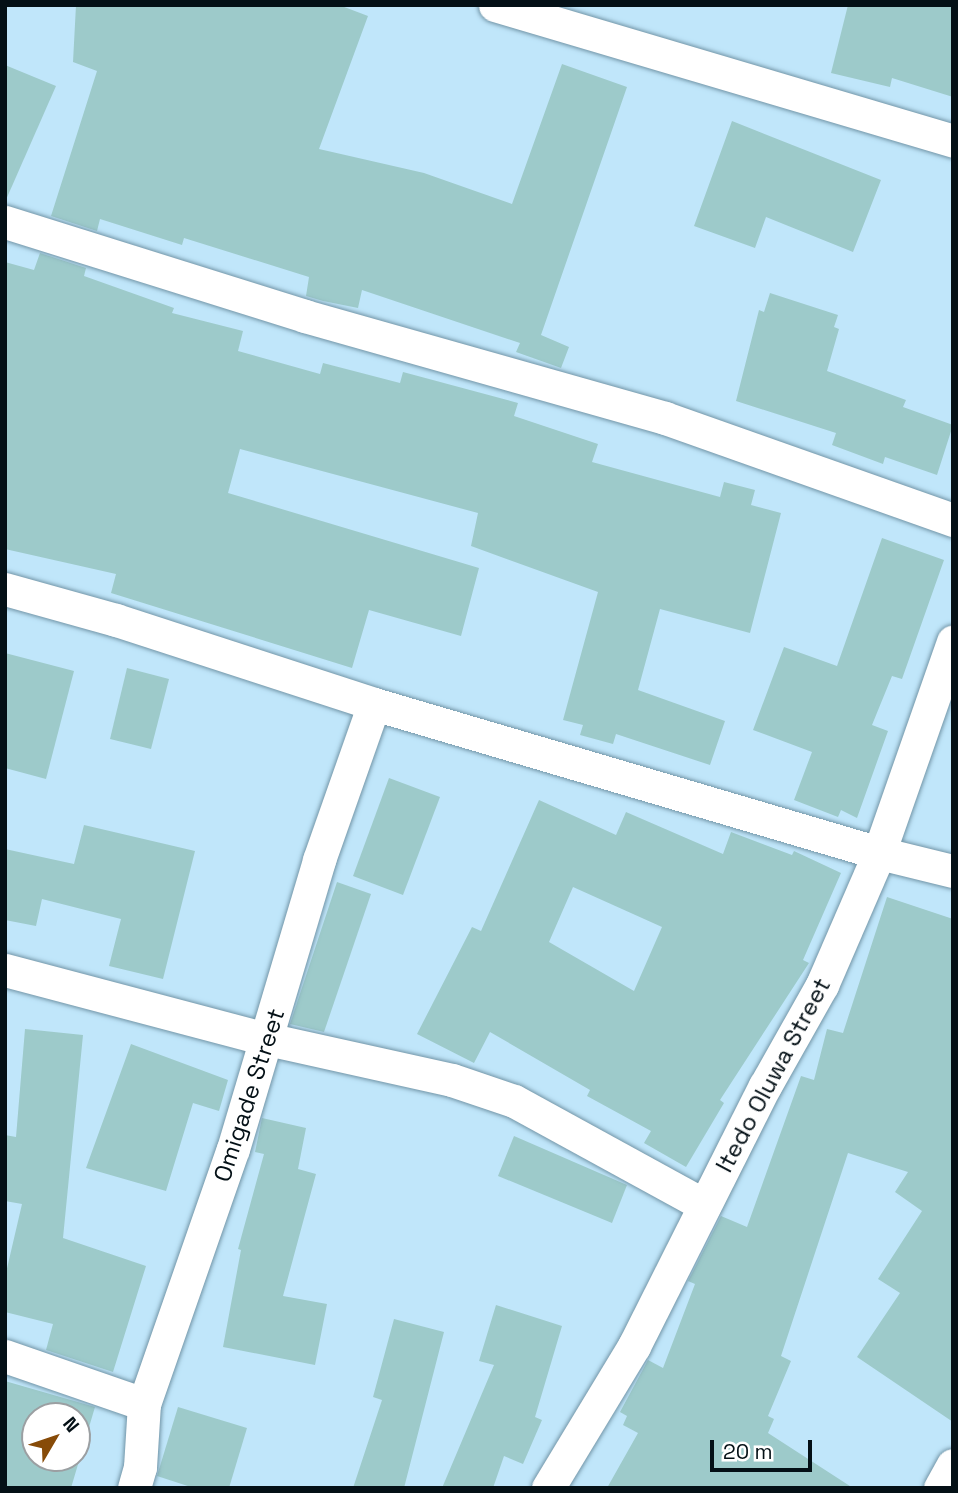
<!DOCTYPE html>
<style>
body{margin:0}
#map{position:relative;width:958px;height:1493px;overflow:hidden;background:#c0e6fa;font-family:"Space Grotesk",sans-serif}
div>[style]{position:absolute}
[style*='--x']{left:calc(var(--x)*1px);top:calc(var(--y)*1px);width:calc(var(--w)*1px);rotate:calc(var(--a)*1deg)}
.building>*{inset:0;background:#9dcaca}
.roads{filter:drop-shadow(0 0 2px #7295a7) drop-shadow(0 0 2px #7295a7)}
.street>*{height:33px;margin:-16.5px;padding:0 16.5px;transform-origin:16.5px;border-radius:16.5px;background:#fff}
span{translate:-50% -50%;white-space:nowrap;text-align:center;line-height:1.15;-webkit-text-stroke:6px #fff;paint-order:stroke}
.street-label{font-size:24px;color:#041016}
.frame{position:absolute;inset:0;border:7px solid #041016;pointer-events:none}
.north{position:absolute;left:21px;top:1402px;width:70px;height:70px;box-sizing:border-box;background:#fff;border:2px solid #9b9fa2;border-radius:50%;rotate:51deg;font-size:19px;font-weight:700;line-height:28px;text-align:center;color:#041016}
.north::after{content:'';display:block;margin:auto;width:24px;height:32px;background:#874b08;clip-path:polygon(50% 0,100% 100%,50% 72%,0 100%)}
.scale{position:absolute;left:710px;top:1440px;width:102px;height:32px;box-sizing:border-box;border:4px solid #041016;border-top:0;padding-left:9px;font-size:21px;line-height:24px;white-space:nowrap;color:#041016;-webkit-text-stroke:5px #fff;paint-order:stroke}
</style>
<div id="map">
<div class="building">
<div style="clip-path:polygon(76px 5px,339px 5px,368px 16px,319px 149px,424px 173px,512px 204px,562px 64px,627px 87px,541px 335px,569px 347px,561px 368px,516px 352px,520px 343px,362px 290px,358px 308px,323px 301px,306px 296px,309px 277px,184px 238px,182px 245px,100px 219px,97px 231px,51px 216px,97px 71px,73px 62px)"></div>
<div style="clip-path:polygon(848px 5px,953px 5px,953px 97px,892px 78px,890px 87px,831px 73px)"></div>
<div style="clip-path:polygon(5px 65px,56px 86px,5px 202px)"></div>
<div style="clip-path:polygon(732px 121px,881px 180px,853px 252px,766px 217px,755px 248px,694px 226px)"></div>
<div style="clip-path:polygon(40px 253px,86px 268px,84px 276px,174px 308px,172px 313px,243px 331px,238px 351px,320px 374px,323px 363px,400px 383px,403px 372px,518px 403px,514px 416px,598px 444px,592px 462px,720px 497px,724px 482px,755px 490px,751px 505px,781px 513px,750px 633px,660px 609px,638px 690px,725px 721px,710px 765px,616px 734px,613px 744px,580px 735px,583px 725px,563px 720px,598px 592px,471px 546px,478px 513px,240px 449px,228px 493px,479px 568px,461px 636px,369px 610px,352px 668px,111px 593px,116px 574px,5px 549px,5px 262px,34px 270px)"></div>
<div style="clip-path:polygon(770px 293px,838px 315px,834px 327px,839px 329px,827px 371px,906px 400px,903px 407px,953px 425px,937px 475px,885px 457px,883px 464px,832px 445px,836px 433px,736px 401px,759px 310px,764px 312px)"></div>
<div style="clip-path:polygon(882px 538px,944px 560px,902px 679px,892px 676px,872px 725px,888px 731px,857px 818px,841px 810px,838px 817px,794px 800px,812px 752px,753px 730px,784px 647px,837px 666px)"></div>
<div style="clip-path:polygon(5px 653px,74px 671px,46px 779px,5px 768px)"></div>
<div style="clip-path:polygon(127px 668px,169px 679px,151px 749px,110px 739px)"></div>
<div style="clip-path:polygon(389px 778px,440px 797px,403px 895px,353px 876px)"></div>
<div style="clip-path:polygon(evenodd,539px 800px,616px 835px,626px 812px,723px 854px,731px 832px,792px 855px,794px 851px,841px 873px,803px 960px,809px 963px,720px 1100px,724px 1103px,686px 1167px,644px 1143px,651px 1131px,587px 1096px,590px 1090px,490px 1032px,474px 1063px,417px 1034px,472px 927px,481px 931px,539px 800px,573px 887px,662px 927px,634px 991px,549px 942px,573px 887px)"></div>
<div style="clip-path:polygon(84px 825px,195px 851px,163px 979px,109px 966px,121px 919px,42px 899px,36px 926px,5px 920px,5px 849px,74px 864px)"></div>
<div style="clip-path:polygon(337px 882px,371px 894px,324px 1032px,290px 1024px)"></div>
<div style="clip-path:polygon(887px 897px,953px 919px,953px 1422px,857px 1357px,900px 1293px,878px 1279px,922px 1211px,895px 1192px,908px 1172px,848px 1153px,781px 1356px,791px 1361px,768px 1416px,774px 1419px,768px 1433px,853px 1488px,607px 1488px,638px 1433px,623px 1425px,627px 1416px,620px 1412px,648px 1360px,663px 1368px,695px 1284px,688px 1281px,721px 1216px,747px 1227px,801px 1076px,814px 1080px,827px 1029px,843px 1033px)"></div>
<div style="clip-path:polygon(25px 1029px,83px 1035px,63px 1238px,146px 1266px,113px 1372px,46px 1350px,53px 1324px,5px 1312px,5px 1277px,22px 1204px,5px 1201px,5px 1135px,16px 1137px)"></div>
<div style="clip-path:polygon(131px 1044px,228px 1080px,219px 1111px,193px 1103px,166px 1191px,86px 1168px)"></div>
<div style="clip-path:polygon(262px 1118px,306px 1128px,298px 1169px,316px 1174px,283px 1296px,327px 1304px,315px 1365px,223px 1347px,241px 1250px,238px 1249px,264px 1154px,255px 1152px)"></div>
<div style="clip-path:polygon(514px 1136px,627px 1185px,612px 1223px,498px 1176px)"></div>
<div style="clip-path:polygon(496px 1305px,562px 1326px,535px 1417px,542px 1420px,523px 1464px,504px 1456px,493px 1488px,442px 1488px,494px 1365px,479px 1361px)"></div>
<div style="clip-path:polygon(394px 1319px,444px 1332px,404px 1488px,353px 1488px,382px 1400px,373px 1397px)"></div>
<div style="clip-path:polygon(evenodd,5px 1381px,95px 1407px,71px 1488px,5px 1488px,5px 1381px,35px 1416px,77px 1416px,77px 1458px,35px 1458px,35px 1416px)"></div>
<div style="clip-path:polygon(178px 1407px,247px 1428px,229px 1488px,194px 1488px,157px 1476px)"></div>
</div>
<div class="roads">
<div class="street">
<div style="--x:495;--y:5;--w:478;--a:16.5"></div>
<div style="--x:5;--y:222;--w:314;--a:17.4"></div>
<div style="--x:305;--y:316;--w:374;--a:15.8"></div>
<div style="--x:665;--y:418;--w:306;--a:19.5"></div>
<div style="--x:5;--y:589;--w:115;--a:15.6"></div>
<div style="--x:116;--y:620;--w:271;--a:18"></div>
<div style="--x:374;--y:704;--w:527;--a:16.44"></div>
<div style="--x:879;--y:853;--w:76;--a:13.7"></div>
<div style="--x:5;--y:970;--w:271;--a:14.8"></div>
<div style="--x:267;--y:1039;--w:189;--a:12.5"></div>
<div style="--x:452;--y:1080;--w:65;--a:18.7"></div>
<div style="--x:514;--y:1101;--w:217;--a:28.7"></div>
<div style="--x:5;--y:1356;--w:147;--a:19.1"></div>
<div style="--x:134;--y:1488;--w:22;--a:-74"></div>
<div style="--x:140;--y:1467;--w:63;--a:-86.4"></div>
<div style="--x:144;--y:1404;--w:270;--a:-70.8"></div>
<div style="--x:233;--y:1149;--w:302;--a:-73.4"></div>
<div style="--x:319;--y:860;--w:165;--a:-70.6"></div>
<div style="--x:548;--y:1488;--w:166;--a:-58.8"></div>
<div style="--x:634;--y:1346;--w:291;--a:-63.3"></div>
<div style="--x:765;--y:1086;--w:116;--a:-60.6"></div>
<div style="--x:822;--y:985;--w:144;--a:-66.6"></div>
<div style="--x:879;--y:853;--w:224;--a:-70.7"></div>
<div style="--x:940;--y:1488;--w:26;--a:-61"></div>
</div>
</div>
<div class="street-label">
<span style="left:773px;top:1075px;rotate:-62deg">Itedo Oluwa Street</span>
<span style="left:249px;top:1095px;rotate:-72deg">Omigade Street</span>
</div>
<div class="frame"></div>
<div class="north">N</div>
<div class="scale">20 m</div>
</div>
